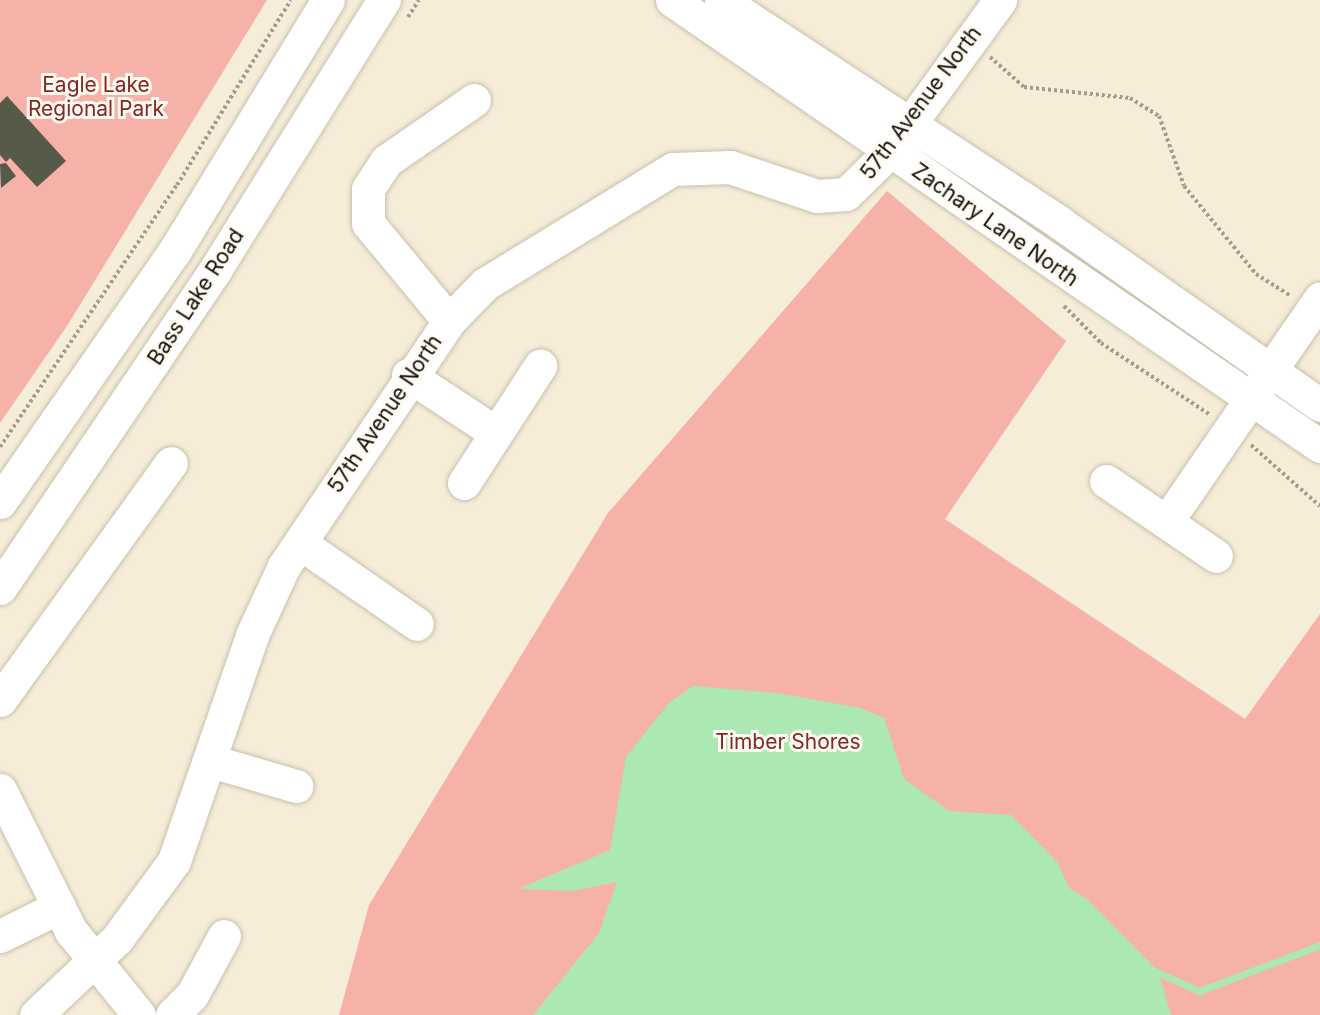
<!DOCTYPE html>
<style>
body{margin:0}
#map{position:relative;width:1320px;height:1015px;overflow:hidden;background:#f6edd9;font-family:Inter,sans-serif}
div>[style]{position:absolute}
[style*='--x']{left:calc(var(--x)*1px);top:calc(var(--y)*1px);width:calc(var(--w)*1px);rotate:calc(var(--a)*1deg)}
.green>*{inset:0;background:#f6b1a9}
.water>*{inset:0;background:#ace8b3}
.stream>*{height:7px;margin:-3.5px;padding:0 3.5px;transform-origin:3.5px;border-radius:3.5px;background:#ace8b3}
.building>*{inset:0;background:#565a48}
.path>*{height:4px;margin-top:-2px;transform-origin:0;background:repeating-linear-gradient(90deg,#a39c8d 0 3px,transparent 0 6px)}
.roads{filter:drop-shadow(0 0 2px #c9c0ac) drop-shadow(0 0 2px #c9c0ac)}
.minor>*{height:33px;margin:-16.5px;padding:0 16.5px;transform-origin:16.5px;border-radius:16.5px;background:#fff}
.major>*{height:33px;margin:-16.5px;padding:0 16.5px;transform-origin:16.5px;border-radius:16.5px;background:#fff}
span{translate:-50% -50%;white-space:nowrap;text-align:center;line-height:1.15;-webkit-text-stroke:6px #fefbf3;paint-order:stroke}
.park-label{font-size:21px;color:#832825}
.street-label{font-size:21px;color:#120f08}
</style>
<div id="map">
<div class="green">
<div style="clip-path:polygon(0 0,267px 0,67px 326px,0 423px)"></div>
<div style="clip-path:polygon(887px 191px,1066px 341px,945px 519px,1245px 719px,1320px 614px,1320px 1015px,339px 1015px,369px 905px,608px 513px)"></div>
</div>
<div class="water">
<div style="clip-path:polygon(693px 686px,777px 693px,861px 708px,884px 718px,904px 779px,949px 811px,1011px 815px,1058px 863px,1069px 888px,1087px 899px,1158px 971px,1171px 1015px,533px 1015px,599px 933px,617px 882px,572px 891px,518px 889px,610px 850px,626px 757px,669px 703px)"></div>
</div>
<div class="stream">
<div style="--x:1150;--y:969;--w:54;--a:24.2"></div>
<div style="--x:1199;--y:991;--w:129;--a:-20.8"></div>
</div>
<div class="building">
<div style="clip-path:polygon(7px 96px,66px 161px,37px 187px,10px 158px,6px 162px,0 155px,0 103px)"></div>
<div style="clip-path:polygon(6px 163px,16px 176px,1px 188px,0 164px)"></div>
</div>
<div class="path">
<div style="--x:408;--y:17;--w:20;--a:-57"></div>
<div style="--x:990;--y:57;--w:45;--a:41.4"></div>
<div style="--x:1024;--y:87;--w:107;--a:5.9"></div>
<div style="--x:1130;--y:98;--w:34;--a:32"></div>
<div style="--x:1159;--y:116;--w:74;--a:70.3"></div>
<div style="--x:1184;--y:186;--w:114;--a:50.7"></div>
<div style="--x:1256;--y:274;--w:41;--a:32.2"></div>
<div style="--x:1064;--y:306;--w:52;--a:45"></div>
<div style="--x:1101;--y:343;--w:129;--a:33.3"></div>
<div style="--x:1251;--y:445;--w:92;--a:41.5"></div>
<div style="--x:0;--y:447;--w:316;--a:-56"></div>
<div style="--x:177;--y:185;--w:217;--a:-58.4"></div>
</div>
<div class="roads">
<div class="minor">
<div style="--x:672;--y:0;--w:787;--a:34.54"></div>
<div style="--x:721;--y:0;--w:406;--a:33.3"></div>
<div style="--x:1060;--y:223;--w:317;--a:35"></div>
<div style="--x:449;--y:321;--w:127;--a:-129.6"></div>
<div style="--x:368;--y:223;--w:34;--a:-90"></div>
<div style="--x:368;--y:189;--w:33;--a:-57"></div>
<div style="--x:386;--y:161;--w:107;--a:-34.7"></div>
<div style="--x:408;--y:375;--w:105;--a:33.4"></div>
<div style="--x:1106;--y:481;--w:133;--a:34.3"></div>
<div style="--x:464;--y:483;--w:140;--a:-57"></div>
<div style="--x:1167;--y:521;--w:270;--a:-55.5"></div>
<div style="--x:300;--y:543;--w:142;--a:34.7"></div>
<div style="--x:0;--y:700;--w:292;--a:-54.2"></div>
<div style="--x:211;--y:761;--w:89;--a:16.4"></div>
<div style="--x:0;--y:790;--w:158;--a:63.3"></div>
<div style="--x:71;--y:931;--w:108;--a:51"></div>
<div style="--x:0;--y:936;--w:66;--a:-26.2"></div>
<div style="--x:36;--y:1015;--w:111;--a:-43.2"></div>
<div style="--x:117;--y:939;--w:97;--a:-53.8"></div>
<div style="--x:174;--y:861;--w:241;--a:-70.9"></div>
<div style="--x:253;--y:633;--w:74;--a:-65.2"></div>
<div style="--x:284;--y:566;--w:295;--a:-56"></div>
<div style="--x:449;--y:321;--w:52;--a:-45.8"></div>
<div style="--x:485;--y:284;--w:220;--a:-31.5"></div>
<div style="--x:673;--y:169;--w:57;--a:-2"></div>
<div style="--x:730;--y:167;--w:92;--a:18.4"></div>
<div style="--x:817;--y:196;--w:29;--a:-4"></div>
<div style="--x:846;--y:194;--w:62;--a:-44.3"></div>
<div style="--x:890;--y:151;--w:187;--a:-53.9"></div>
<div style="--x:172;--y:1015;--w:28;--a:-45"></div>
<div style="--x:192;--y:995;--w:67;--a:-61.5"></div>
</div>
<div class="major">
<div style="--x:0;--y:502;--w:305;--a:-55.2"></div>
<div style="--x:174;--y:252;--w:295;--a:-58.6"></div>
<div style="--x:0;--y:588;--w:384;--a:-55.9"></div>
<div style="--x:215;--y:270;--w:319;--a:-58"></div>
</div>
</div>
<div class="park-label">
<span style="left:96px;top:97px">Eagle Lake<br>Regional Park</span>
<span style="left:788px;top:742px">Timber Shores</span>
</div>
<div class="street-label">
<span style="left:921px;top:103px;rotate:-53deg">57th Avenue North</span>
<span style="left:995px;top:225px;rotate:35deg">Zachary Lane North</span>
<span style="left:196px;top:297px;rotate:-57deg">Bass Lake Road</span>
<span style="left:385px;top:414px;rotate:-56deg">57th Avenue North</span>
</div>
</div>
